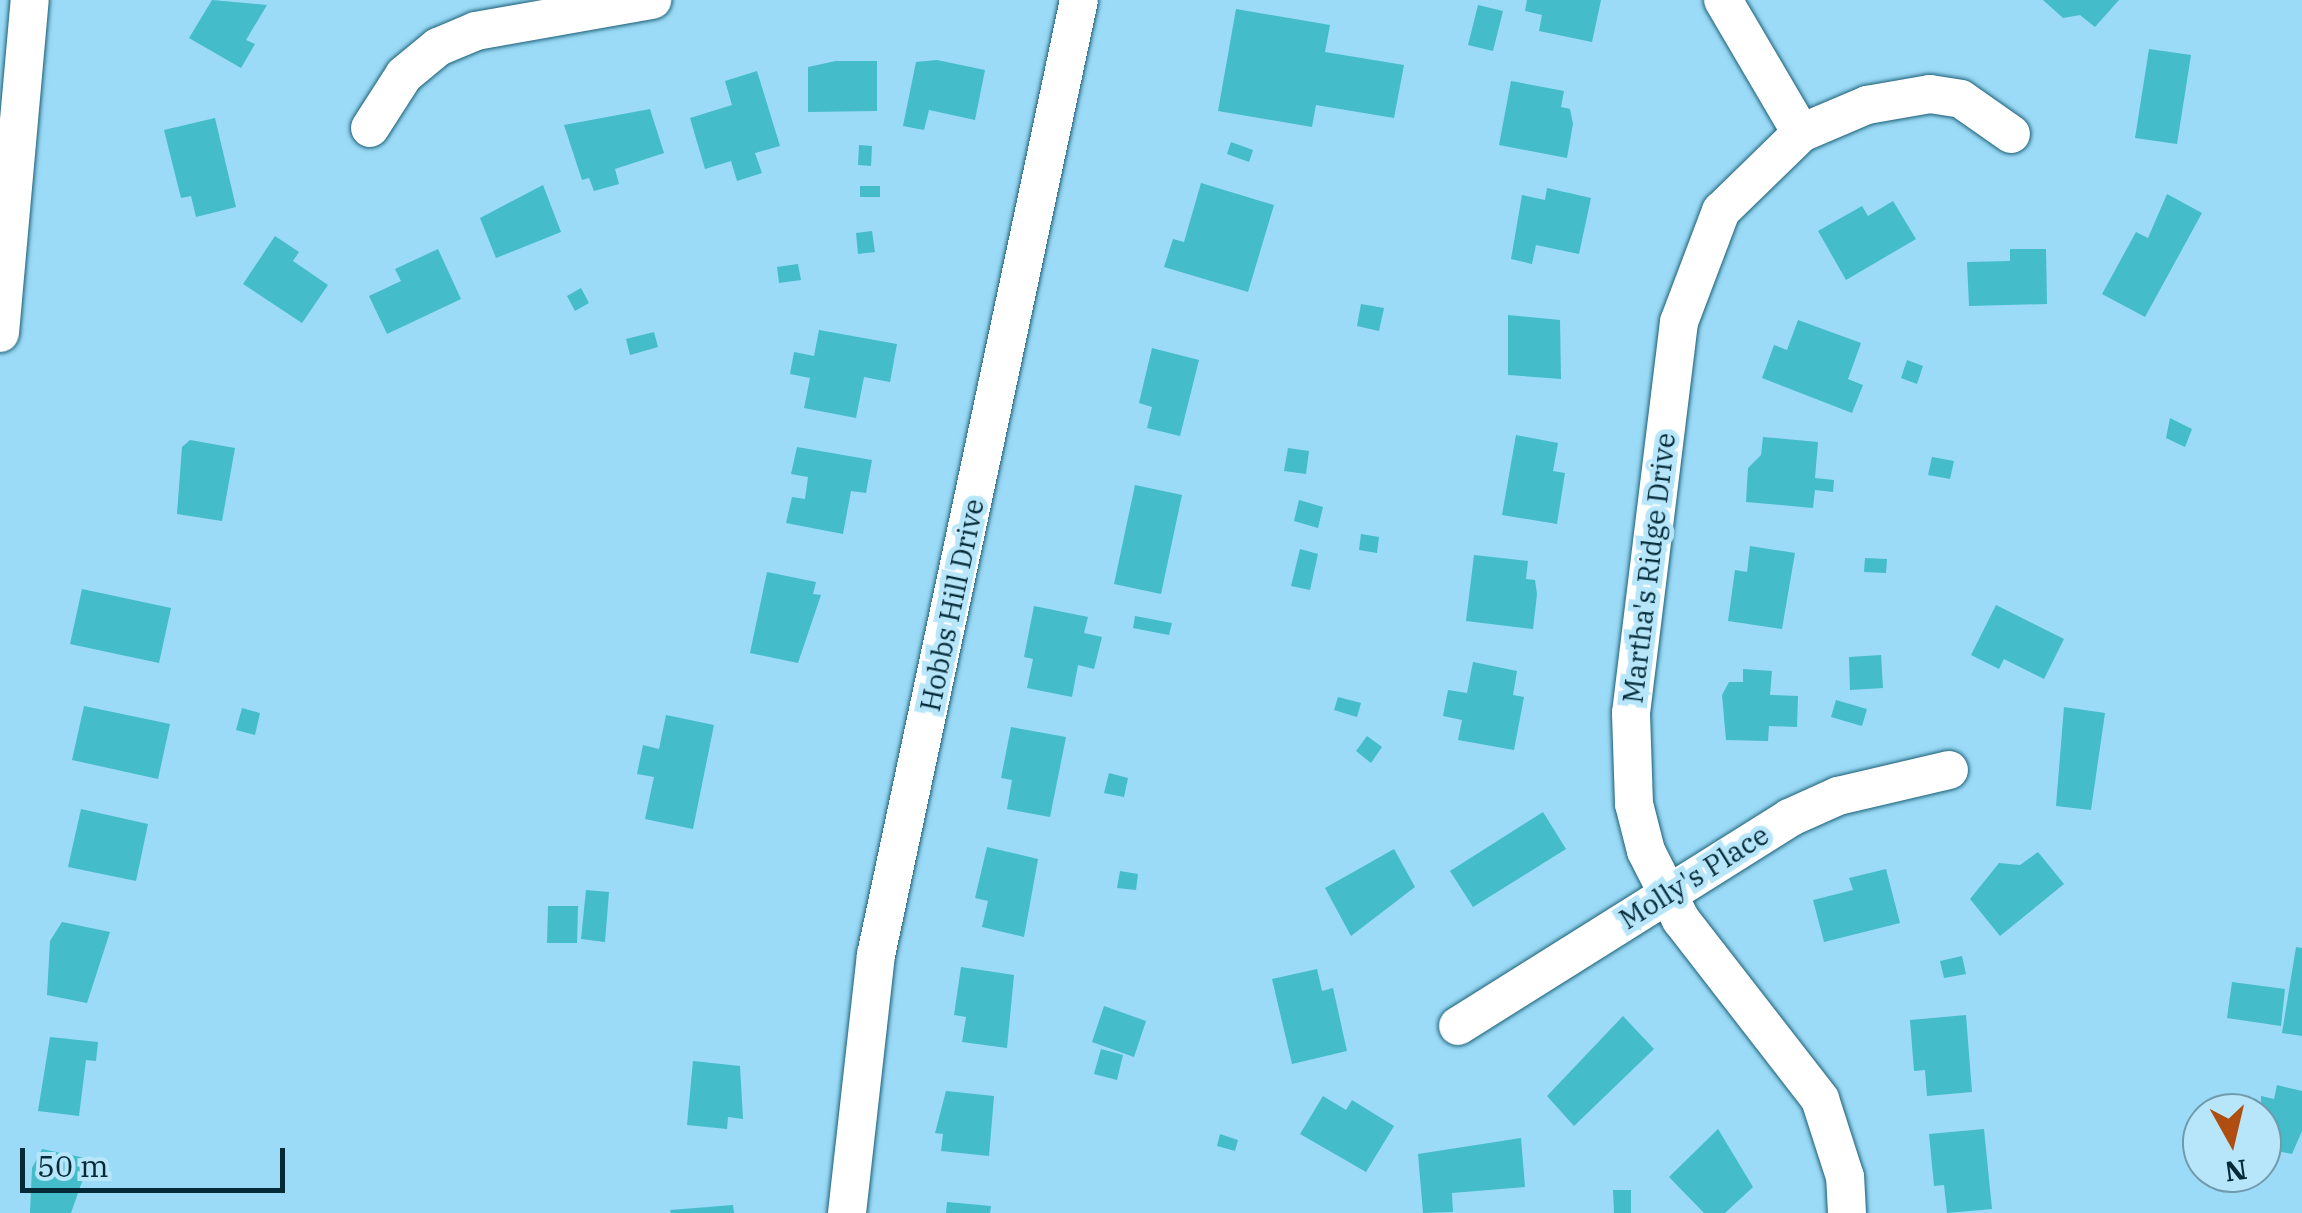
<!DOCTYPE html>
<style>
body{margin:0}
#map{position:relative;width:2302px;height:1213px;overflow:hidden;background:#9bdbf7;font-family:"IBM Plex Serif",serif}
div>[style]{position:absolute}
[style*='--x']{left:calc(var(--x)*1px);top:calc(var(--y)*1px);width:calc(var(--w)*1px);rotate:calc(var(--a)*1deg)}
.building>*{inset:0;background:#44bcca}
.roads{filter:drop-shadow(0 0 2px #1c5f76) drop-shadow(0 0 2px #1c5f76)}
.minor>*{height:38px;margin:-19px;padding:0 19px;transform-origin:19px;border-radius:19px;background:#fff}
span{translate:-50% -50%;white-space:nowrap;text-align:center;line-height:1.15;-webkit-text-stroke:10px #b7e6fb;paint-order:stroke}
.street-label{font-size:28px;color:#042a37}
.north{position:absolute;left:2182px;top:1093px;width:100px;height:100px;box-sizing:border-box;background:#b7e6fb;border:2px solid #6f9bad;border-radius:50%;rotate:172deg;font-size:28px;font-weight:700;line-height:40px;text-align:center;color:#042a37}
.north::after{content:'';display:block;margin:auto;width:35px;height:45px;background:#af4e10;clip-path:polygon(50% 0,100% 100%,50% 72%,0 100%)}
.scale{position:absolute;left:20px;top:1148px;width:265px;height:45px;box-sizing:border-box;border:5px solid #042a37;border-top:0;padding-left:12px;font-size:30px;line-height:35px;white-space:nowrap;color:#042a37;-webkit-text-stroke:8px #b7e6fb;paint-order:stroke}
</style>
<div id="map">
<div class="building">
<div style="clip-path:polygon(212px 0,267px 5px,246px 40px,255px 44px,241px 68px,189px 38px)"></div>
<div style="clip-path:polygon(1527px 0,1601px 0,1592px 42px,1539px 31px,1542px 15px,1525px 11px)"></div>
<div style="clip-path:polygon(2043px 0,2119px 0,2095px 27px,2080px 15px,2063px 18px)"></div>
<div style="clip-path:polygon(1478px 5px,1503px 11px,1493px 51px,1468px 45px)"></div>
<div style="clip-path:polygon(1236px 9px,1330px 25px,1325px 52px,1404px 65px,1394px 118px,1316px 105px,1312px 127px,1218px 111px)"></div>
<div style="clip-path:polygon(2149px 49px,2191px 55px,2177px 144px,2135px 138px)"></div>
<div style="clip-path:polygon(937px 60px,985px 70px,975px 120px,929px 110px,924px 130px,903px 126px,916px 62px)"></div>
<div style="clip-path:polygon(836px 61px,877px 61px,877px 111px,808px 112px,808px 67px)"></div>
<div style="clip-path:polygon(757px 71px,780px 146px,755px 153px,762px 173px,737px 181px,731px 161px,705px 169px,690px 118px,732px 105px,725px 81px)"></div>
<div style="clip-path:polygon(1511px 81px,1564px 91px,1561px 107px,1570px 109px,1573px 124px,1567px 158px,1499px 145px)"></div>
<div style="clip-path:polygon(650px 109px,664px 153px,615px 169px,619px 184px,594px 191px,589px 178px,582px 180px,564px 125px)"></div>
<div style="clip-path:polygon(215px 118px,236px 207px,196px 217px,191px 196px,181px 198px,164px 130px)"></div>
<div style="clip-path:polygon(1231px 142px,1253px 150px,1249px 162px,1227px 154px)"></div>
<div style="clip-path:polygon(859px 145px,872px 146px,871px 166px,858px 165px)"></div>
<div style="clip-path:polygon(1201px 183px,1274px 205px,1248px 292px,1164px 267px,1173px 239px,1184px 242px)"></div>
<div style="clip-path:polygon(543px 185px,561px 232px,496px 258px,480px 218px)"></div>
<div style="clip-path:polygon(860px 186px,880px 186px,880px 197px,860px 197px)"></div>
<div style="clip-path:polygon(1547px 188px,1591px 198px,1579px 254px,1536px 245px,1532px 264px,1511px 259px,1522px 195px,1545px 200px)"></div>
<div style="clip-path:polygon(2167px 194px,2202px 213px,2145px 317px,2102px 294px,2136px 232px,2148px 238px)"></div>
<div style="clip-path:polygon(1893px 201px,1916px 239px,1846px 280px,1818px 231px,1862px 206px,1868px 216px)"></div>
<div style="clip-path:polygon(872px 231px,875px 252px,858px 254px,856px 233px)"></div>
<div style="clip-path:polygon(275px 236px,299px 252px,293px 261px,328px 285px,302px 323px,243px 284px)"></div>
<div style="clip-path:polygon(438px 249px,461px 299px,387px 334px,369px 296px,401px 281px,395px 269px)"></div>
<div style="clip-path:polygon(2010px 249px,2046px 249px,2047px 304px,1969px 306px,1967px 262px,2010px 261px)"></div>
<div style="clip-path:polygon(798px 264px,801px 280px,779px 283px,777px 267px)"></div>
<div style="clip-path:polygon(581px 288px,589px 303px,575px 311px,567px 296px)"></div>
<div style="clip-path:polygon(1361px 304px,1384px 308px,1379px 331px,1357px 326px)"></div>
<div style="clip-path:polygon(1508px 315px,1560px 320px,1561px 379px,1508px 375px)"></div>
<div style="clip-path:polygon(1798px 320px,1861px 343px,1848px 379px,1863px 385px,1852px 413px,1762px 378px,1774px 345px,1787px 350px)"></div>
<div style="clip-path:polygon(819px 330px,897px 344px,890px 382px,864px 377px,856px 418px,804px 408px,810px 378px,790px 374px,794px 352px,814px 356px)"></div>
<div style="clip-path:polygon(654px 332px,658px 347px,630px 355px,626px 339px)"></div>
<div style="clip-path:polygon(1152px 348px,1199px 360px,1180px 436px,1147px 428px,1152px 407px,1139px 403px)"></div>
<div style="clip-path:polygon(1907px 360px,1923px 366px,1917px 384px,1901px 378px)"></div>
<div style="clip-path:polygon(2170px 418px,2192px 429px,2185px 447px,2166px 438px)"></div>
<div style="clip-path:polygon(1516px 435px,1558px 443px,1553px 471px,1565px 473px,1557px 524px,1502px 515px)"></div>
<div style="clip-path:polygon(1763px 437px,1818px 442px,1815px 478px,1834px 480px,1833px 492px,1815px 490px,1813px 508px,1746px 502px,1748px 468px,1761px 455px)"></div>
<div style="clip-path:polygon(190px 440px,235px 448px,222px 521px,177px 514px,182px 447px)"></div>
<div style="clip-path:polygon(797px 447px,872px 460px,866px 493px,851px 491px,843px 534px,786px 523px,792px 497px,805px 499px,808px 477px,791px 474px)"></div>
<div style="clip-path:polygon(1288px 448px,1309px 451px,1306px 474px,1284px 471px)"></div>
<div style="clip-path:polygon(1932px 457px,1954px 461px,1950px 479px,1928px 475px)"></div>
<div style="clip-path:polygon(1135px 485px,1182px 495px,1161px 594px,1114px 584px)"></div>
<div style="clip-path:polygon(1299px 500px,1323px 507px,1318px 528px,1294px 521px)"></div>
<div style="clip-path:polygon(1361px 534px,1379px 537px,1377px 553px,1359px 550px)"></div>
<div style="clip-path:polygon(1750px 546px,1795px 553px,1782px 629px,1728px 621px,1735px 570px,1747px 572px)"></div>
<div style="clip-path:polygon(1300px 549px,1318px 554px,1310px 590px,1291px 586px)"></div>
<div style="clip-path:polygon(1474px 555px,1528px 561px,1526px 579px,1535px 580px,1537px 594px,1533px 629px,1466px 621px)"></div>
<div style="clip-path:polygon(1865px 558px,1887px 559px,1886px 573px,1864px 572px)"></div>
<div style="clip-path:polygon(767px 572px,816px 582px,813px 594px,821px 595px,798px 663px,750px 653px)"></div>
<div style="clip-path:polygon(82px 589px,171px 608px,159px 663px,70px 644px)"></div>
<div style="clip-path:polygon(1996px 605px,2064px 639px,2044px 679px,2004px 659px,1999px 669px,1971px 655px)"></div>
<div style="clip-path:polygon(1034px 606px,1088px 617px,1084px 633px,1102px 637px,1094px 669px,1078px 665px,1072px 697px,1027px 688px,1033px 659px,1024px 657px)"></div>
<div style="clip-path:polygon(1135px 616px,1172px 623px,1169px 635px,1133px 628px)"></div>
<div style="clip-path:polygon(1881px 655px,1883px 688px,1850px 690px,1849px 657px)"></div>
<div style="clip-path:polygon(1473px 662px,1517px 671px,1513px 695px,1524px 697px,1514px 750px,1458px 740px,1462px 720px,1443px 716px,1448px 690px,1467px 693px)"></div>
<div style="clip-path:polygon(1743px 669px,1772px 671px,1770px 695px,1798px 696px,1797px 727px,1769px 726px,1768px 741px,1726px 740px,1722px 695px,1729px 682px,1743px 682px)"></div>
<div style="clip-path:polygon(1338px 697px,1361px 703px,1357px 717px,1334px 710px)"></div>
<div style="clip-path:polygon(1836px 700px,1867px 709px,1862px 726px,1831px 717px)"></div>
<div style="clip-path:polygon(84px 706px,170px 724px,158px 779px,72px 760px)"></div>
<div style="clip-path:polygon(2064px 707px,2105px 713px,2091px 810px,2056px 806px)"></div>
<div style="clip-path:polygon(242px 708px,260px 713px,255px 735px,236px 730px)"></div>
<div style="clip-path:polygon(666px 715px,714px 725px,693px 829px,645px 819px,654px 777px,637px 774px,643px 745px,659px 749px)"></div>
<div style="clip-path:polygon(1011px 727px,1066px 737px,1050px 817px,1007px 809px,1012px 780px,1001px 778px)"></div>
<div style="clip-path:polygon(1367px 736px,1382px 747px,1371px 763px,1356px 751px)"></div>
<div style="clip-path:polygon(1109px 773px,1128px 778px,1124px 797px,1104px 793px)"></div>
<div style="clip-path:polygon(81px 809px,148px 824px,136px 881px,68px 867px)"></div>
<div style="clip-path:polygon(1543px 812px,1566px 849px,1473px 907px,1450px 871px)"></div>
<div style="clip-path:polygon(987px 847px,1038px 859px,1024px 937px,982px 927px,988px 901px,975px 898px)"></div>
<div style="clip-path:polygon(1394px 849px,1415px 887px,1351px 936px,1325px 888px)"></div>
<div style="clip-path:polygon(2038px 852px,2064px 884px,2000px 936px,1970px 899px,1999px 863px,2020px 865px)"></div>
<div style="clip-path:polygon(1886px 869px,1900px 923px,1824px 942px,1813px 900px,1853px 890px,1849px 878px)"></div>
<div style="clip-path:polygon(1120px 871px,1138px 874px,1136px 890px,1117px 888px)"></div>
<div style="clip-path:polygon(586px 890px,609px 892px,605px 942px,581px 939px)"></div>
<div style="clip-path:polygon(548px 906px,578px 906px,577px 943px,547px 943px)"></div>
<div style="clip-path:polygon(62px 922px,110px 932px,87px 1003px,47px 995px,50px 941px)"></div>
<div style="clip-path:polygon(2296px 947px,2302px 948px,2302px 1036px,2282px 1033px)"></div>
<div style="clip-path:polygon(1962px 956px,1966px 974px,1944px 978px,1940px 961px)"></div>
<div style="clip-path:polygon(961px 967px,1014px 975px,1007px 1048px,962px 1042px,966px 1017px,954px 1015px)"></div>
<div style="clip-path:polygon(1317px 969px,1322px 991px,1333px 988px,1347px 1051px,1292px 1064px,1272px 979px)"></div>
<div style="clip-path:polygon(2232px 982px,2285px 989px,2281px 1026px,2227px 1018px)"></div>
<div style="clip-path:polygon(1104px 1006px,1146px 1021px,1134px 1057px,1092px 1042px)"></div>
<div style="clip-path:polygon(1966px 1015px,1972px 1092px,1927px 1096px,1925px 1070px,1914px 1071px,1910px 1020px)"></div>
<div style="clip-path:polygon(1623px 1016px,1654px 1049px,1574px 1126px,1547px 1096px)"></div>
<div style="clip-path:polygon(50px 1037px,98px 1042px,96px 1061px,86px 1060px,79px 1116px,38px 1111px)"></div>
<div style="clip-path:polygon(1101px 1049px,1123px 1055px,1117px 1080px,1094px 1074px)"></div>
<div style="clip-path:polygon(693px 1061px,740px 1066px,743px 1119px,728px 1117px,727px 1129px,687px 1125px)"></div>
<div style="clip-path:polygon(2277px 1085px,2302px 1091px,2302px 1131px,2292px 1154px,2262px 1148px,2261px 1096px,2274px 1099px)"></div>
<div style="clip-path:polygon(946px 1091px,994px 1096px,989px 1156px,941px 1151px,943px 1134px,935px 1133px)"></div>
<div style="clip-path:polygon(1323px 1096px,1346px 1110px,1352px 1100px,1394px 1126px,1366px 1172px,1300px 1134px)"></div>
<div style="clip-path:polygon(1718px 1129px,1753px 1187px,1725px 1213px,1704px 1213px,1669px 1177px)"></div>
<div style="clip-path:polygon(1984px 1129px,1992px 1209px,1947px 1213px,1944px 1185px,1934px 1186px,1929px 1134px)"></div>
<div style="clip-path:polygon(1220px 1134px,1238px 1140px,1235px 1151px,1217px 1146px)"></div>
<div style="clip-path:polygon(1521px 1138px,1525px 1187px,1452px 1193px,1453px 1212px,1423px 1213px,1418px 1154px)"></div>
<div style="clip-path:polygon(42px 1149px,90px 1159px,71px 1213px,30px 1213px,32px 1168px)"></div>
<div style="clip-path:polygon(1613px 1190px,1631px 1190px,1631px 1213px,1614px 1213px)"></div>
<div style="clip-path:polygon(947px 1202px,991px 1206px,990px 1213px,946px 1213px)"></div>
<div style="clip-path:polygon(733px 1205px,734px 1213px,671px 1213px,670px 1210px)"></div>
</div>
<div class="roads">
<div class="minor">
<div style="--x:1723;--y:0;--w:154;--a:59.6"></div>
<div style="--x:370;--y:128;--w:63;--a:-57.3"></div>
<div style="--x:404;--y:75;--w:44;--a:-39.5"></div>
<div style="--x:438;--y:47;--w:41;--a:-22.8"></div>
<div style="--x:476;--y:31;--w:179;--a:-10"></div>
<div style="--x:0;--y:333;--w:334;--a:-84.9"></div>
<div style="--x:1458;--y:1026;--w:391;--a:-32.1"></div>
<div style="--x:1789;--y:818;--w:54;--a:-24.2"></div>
<div style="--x:1838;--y:796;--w:114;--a:-13.2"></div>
<div style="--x:847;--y:1213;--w:260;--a:-83.6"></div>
<div style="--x:876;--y:955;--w:976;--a:-78"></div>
<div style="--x:1847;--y:1213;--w:36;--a:-93"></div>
<div style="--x:1845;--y:1177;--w:82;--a:-107.8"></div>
<div style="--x:1820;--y:1099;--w:227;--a:-127.8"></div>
<div style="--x:1681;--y:920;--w:77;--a:-116.9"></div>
<div style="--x:1646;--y:851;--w:49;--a:-104.3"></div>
<div style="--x:1634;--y:804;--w:91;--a:-91.9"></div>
<div style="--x:1631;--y:713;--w:394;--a:-83"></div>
<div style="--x:1679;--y:322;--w:119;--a:-69.3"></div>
<div style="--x:1721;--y:211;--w:112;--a:-44.3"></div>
<div style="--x:1801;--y:133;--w:72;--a:-23"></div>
<div style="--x:1867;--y:105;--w:64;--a:-9.9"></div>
<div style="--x:1930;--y:94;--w:31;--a:9"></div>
<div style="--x:1961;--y:99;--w:61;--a:35"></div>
</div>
</div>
<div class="street-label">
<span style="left:1649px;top:568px;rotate:-83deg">Martha's Ridge Drive</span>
<span style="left:952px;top:605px;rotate:-78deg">Hobbs Hill Drive</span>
<span style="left:1694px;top:877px;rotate:-32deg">Molly's Place</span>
</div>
<div class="north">N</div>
<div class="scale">50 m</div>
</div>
